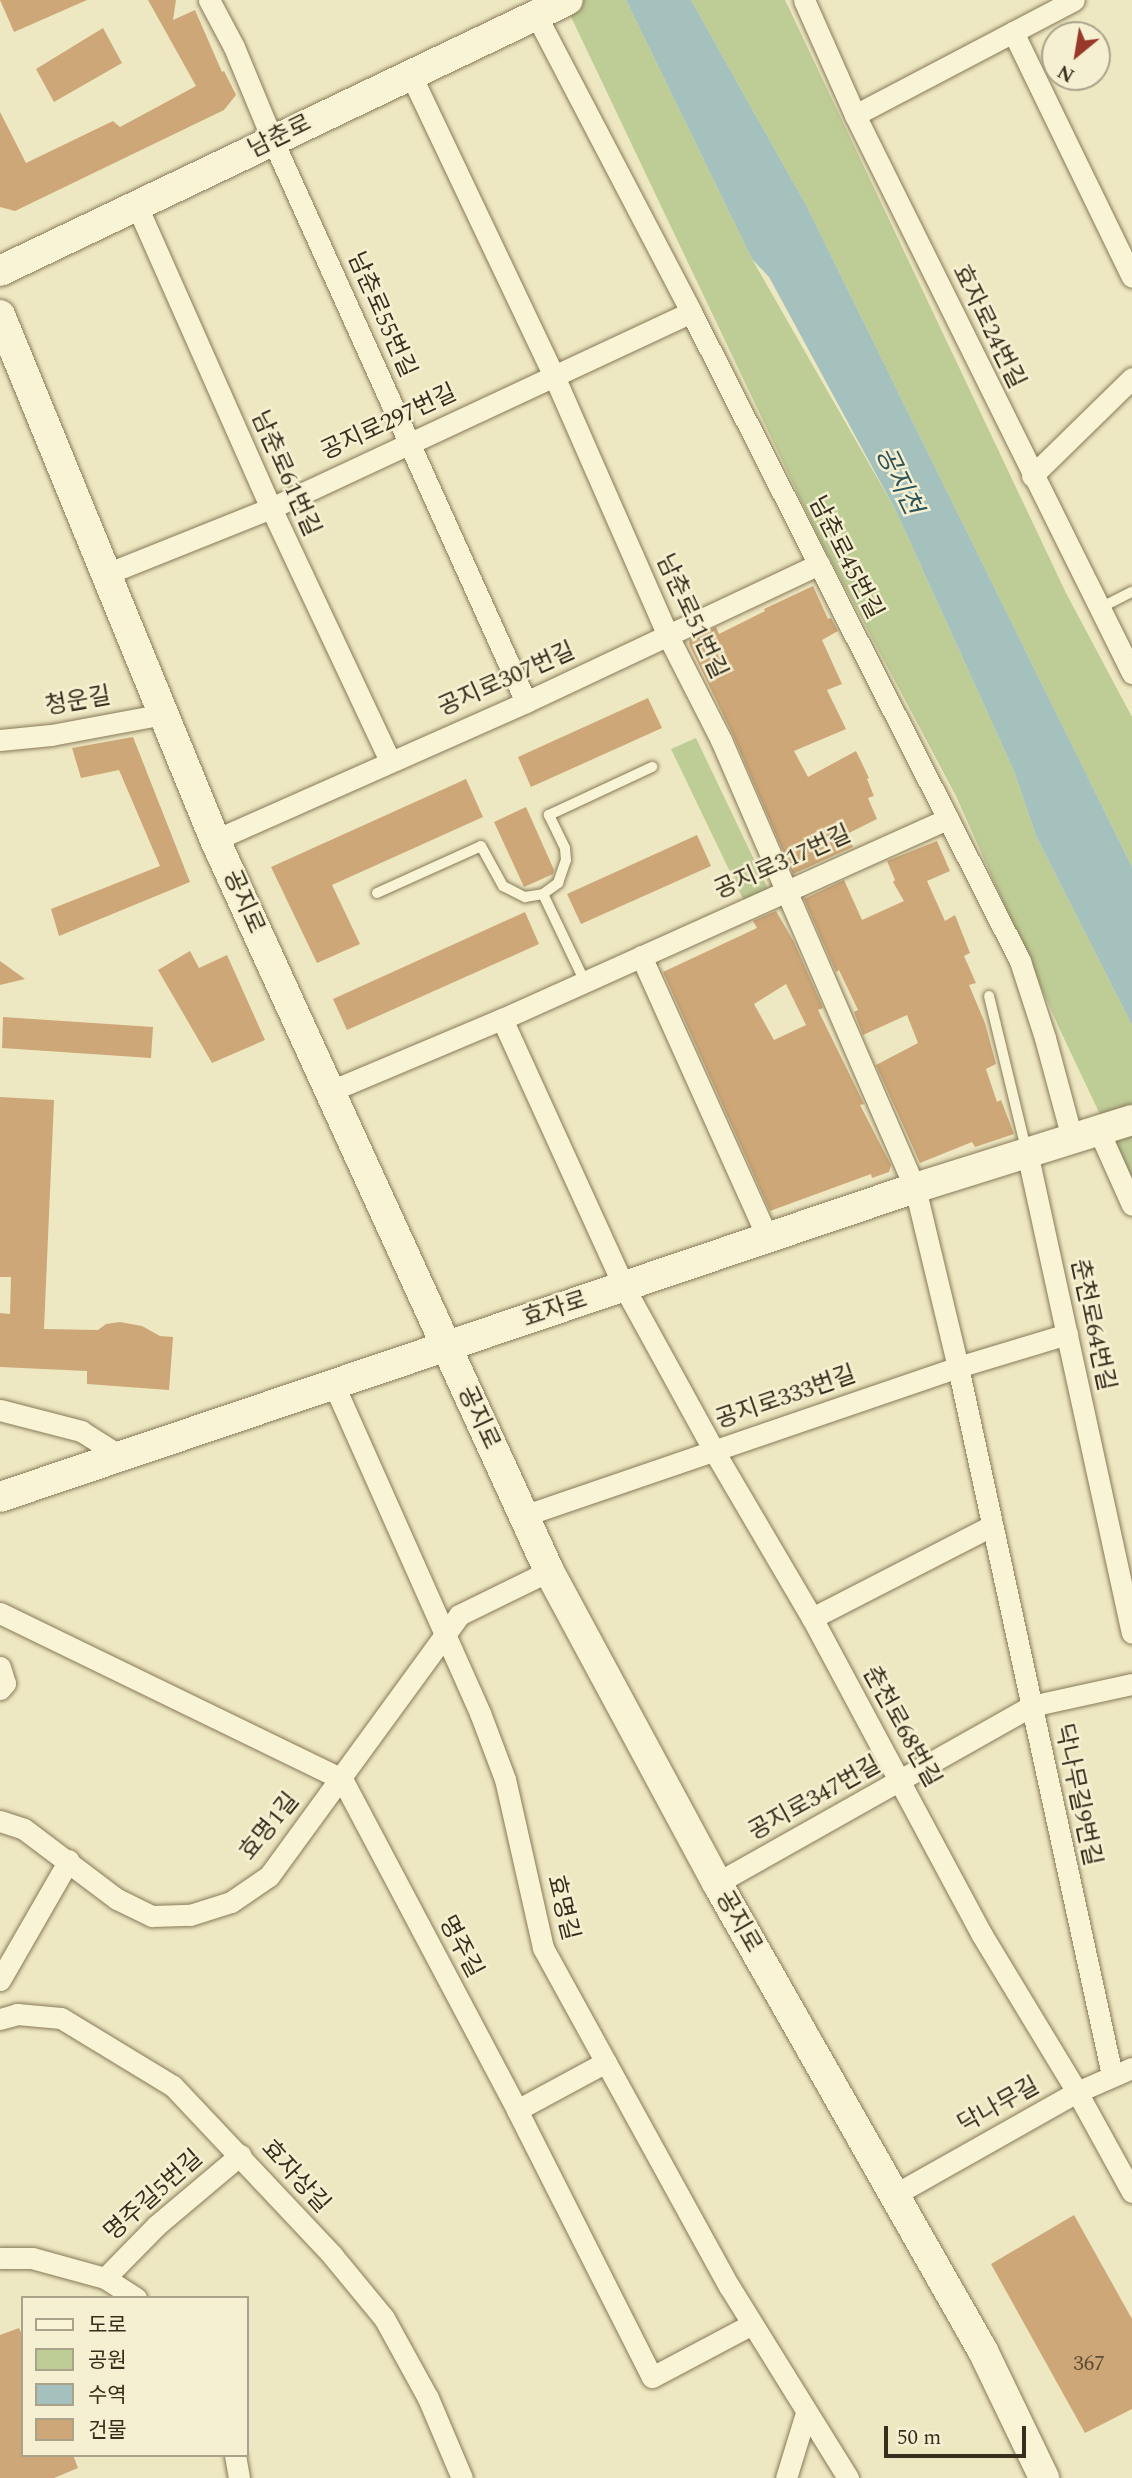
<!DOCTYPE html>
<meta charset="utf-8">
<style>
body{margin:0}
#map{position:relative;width:1132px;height:2478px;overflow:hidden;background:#eee8c2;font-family:Spectral,"Noto Sans KR",serif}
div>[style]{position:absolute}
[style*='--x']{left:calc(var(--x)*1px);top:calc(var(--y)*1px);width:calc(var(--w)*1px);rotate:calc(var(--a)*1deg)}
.green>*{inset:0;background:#becc96}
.water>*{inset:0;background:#a4c1bd}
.building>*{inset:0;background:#cda777}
.roads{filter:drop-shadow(0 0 2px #887959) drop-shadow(0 0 2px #887959)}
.lane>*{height:10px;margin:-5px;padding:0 5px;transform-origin:5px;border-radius:5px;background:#f9f4d5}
.street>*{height:21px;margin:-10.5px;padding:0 10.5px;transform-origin:10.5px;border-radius:10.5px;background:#f9f4d5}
.secondary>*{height:30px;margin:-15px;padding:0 15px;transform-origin:15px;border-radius:15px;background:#f9f4d5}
span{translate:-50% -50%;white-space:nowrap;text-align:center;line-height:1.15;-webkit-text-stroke:5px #f6f0d2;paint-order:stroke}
.number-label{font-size:21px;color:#5d4c34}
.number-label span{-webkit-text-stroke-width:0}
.street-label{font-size:24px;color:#382e1d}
.water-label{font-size:26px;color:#2c5458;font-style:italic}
.legend{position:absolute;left:21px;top:2296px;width:228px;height:161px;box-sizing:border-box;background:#f6f0d2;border:2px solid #aaa28a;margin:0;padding:9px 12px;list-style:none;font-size:21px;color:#382e1d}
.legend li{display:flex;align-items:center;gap:14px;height:35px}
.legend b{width:35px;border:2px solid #aaa28a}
.north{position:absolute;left:1041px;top:21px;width:70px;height:70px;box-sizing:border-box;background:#f6f0d2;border:2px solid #aaa28a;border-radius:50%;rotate:210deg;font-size:19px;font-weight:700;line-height:28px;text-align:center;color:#382e1d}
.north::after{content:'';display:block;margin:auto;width:24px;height:32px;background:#983828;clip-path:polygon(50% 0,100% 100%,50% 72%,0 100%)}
.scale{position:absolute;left:884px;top:2426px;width:142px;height:32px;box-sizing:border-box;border:4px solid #382e1d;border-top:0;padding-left:9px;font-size:21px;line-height:24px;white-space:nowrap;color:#382e1d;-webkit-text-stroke:5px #f6f0d2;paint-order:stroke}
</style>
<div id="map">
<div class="green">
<div style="clip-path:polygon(563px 0,626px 0,752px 259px,895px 509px,1014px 771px,1036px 836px,1132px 1025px,1132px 1182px,1061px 1032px,956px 796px,819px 538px)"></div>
<div style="clip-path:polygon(691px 0,785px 0,1066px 593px,1132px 717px,1132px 867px,806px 205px)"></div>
<div style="clip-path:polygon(696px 738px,769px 891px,745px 903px,671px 749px)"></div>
</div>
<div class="water">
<div style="clip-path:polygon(626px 0,691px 0,806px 205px,1132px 867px,1132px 1025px,1036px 836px,1014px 771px,895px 509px,769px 277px,752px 259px)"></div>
</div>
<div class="building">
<div style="clip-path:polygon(0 0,87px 0,14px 32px)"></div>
<div style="clip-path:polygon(148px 0,176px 0,173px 20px,195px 10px,222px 72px,224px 71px,236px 95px,224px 110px,15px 211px,0 207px,0 112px,26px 163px,113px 121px,120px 127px,196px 86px)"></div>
<div style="clip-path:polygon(103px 28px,122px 63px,54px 102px,36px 69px)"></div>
<div style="clip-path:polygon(813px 586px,828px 619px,831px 618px,838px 631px,822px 640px,842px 684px,827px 690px,846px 729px,794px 751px,808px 777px,856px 751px,869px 778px,867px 779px,874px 796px,868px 798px,877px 819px,847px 834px,853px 847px,793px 874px,733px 735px,689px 644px,690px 639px,716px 627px,719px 634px,765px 611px,764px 609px)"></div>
<div style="clip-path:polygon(648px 698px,662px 728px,531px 787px,518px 757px)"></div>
<div style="clip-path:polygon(133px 737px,190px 882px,59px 936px,51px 909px,160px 866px,119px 770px,81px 778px,72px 748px)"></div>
<div style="clip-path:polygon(466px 779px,483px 817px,332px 885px,360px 944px,317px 963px,271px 867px)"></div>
<div style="clip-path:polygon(526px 807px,554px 870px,553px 874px,524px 887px,494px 822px)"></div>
<div style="clip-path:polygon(697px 835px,711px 866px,581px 924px,567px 894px)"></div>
<div style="clip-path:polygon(937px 841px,950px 871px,927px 881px,945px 921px,955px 915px,970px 953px,964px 956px,976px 983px,969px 985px,985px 1023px,996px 1064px,986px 1069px,997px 1102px,1001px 1100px,1014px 1134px,975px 1147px,972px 1142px,920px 1163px,876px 1065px,918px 1043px,907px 1015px,863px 1035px,854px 1012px,858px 1010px,839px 970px,836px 972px,804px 899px,844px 880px,862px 920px,904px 901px,893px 882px,895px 880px,887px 861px)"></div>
<div style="clip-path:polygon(evenodd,776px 911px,794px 942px,823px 1008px,818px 1010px,864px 1104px,860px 1105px,891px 1165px,889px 1172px,872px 1178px,871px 1174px,770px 1211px,663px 972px,757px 928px,753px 921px,776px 911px,786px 984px,806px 1025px,774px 1040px,754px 1004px,786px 984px)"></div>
<div style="clip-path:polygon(525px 912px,539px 944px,347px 1030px,333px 999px)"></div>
<div style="clip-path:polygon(190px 951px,199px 968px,227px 955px,265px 1040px,212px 1063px,158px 970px)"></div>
<div style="clip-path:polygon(0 961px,25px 979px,0 985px)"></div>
<div style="clip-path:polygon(3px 1017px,153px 1027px,151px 1058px,2px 1048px)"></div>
<div style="clip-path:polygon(0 1097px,54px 1100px,44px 1329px,98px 1330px,106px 1324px,120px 1322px,142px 1326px,160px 1336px,173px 1337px,169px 1390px,87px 1384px,87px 1371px,0 1367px,0 1313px,10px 1314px,11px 1277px,0 1277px)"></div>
<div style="clip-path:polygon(1074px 2215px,1132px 2319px,1132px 2409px,1085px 2433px,991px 2264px)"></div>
<div style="clip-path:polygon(19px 2328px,23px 2337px,23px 2455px,73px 2455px,78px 2468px,54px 2478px,0 2478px,0 2335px)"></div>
</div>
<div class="roads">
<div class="lane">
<div style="--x:1098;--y:609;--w:38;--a:-27"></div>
<div style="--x:377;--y:893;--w:114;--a:-24.3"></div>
<div style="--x:481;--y:846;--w:46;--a:61.2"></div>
<div style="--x:503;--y:886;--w:25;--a:27"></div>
<div style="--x:525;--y:897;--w:18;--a:-9"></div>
<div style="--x:543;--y:894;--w:19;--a:-36"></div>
<div style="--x:558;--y:883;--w:24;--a:-71"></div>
<div style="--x:566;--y:860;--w:12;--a:-95"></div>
<div style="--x:565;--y:848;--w:37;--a:-116"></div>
<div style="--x:549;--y:815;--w:114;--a:-25"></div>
<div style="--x:543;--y:894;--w:95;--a:64.5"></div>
<div style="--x:989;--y:996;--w:157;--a:76.4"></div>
</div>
<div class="street">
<div style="--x:209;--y:0;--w:53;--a:62"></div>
<div style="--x:234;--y:47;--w:102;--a:67.5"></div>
<div style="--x:273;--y:141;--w:615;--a:65.73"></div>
<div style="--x:804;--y:0;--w:126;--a:66.1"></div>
<div style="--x:855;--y:115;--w:623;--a:63.6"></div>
<div style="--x:536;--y:15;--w:335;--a:62.4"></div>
<div style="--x:691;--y:312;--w:728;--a:63.12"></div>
<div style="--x:1020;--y:961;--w:81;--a:72"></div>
<div style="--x:1045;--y:1038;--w:104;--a:74.9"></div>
<div style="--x:1013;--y:32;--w:272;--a:64.1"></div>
<div style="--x:410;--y:73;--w:335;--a:64.6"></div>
<div style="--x:554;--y:376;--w:284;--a:66.3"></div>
<div style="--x:668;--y:636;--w:117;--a:63"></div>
<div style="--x:721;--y:740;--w:488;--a:66.6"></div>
<div style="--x:915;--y:1188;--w:184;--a:76.5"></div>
<div style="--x:958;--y:1367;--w:725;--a:77.73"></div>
<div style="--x:855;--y:115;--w:247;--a:-27.7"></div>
<div style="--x:137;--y:206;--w:330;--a:66.1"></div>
<div style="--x:271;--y:508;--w:280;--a:64.8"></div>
<div style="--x:1032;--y:476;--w:140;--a:-44.4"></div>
<div style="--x:106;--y:574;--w:178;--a:-21.8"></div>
<div style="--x:271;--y:508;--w:463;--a:-25"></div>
<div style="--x:0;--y:740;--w:51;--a:-5.6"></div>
<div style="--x:51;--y:735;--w:115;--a:-10.5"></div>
<div style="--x:215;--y:840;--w:340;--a:-23.9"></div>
<div style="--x:526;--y:702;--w:324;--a:-25.2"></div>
<div style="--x:641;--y:956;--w:310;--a:65.8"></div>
<div style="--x:502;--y:1019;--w:294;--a:65.5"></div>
<div style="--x:624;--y:1287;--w:187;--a:61.2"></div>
<div style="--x:714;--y:1451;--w:194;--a:59.6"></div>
<div style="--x:812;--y:1618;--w:360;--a:61.8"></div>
<div style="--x:982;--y:1935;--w:184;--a:58.8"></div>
<div style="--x:1077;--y:2092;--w:114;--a:61.2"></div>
<div style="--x:328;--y:1092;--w:189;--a:-22.8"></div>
<div style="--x:502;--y:1019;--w:489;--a:-24.2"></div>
<div style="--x:1098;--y:1129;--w:83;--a:65.9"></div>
<div style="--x:1027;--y:1152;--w:492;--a:77.7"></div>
<div style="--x:334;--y:1385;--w:359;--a:66"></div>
<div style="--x:480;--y:1713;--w:71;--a:69.3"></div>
<div style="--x:505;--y:1779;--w:173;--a:77.3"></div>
<div style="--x:543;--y:1948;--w:386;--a:61.2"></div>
<div style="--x:729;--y:2286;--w:226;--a:58.2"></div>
<div style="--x:0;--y:1410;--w:84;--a:14.5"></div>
<div style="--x:81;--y:1431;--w:49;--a:32.4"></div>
<div style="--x:523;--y:1516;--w:460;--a:-18.9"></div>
<div style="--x:958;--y:1367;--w:114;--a:-16.8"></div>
<div style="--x:0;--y:1613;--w:380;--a:25.9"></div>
<div style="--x:342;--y:1779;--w:374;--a:62.1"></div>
<div style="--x:517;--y:2110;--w:299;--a:63.2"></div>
<div style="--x:652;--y:2377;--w:113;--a:-27.9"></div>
<div style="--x:812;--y:1618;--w:201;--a:-27.2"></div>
<div style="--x:0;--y:1667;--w:17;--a:73"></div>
<div style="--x:5;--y:1683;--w:8;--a:130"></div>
<div style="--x:0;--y:1821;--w:25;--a:18"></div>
<div style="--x:24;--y:1829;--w:116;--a:37"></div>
<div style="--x:117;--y:1899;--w:39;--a:26"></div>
<div style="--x:152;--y:1916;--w:38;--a:-2"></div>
<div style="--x:190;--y:1915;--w:43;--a:-17.6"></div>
<div style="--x:231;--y:1902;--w:46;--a:-34.4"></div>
<div style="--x:269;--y:1876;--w:323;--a:-53.9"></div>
<div style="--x:459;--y:1615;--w:100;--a:-26.1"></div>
<div style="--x:717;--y:1883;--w:360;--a:-29.4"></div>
<div style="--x:1031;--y:1706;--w:103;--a:-12.3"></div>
<div style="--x:0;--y:1980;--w:138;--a:-60.1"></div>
<div style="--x:0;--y:2019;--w:18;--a:-16"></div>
<div style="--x:17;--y:2014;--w:44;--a:5.2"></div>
<div style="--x:61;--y:2018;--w:131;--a:31.3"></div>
<div style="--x:173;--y:2086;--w:232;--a:46.7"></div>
<div style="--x:332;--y:2255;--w:82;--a:50.5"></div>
<div style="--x:384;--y:2318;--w:91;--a:61.2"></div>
<div style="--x:428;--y:2398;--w:87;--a:67"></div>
<div style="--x:517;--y:2110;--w:101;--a:-28.3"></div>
<div style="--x:894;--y:2195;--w:210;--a:-29.4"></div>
<div style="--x:1077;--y:2092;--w:60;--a:-23.6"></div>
<div style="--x:0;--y:2258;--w:32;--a:0"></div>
<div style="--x:32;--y:2258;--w:76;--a:15.3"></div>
<div style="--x:105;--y:2278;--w:37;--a:33"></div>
<div style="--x:105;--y:2278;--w:74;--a:-45.5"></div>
<div style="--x:157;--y:2225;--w:109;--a:-40.1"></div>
<div style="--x:235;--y:2455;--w:23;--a:80"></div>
<div style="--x:786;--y:2478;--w:68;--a:-72.9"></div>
</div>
<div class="secondary">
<div style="--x:0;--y:271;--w:629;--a:-25.51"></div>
<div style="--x:0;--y:315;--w:567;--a:67.73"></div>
<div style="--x:215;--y:840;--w:804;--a:65.44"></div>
<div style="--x:549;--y:1571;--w:354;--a:61.7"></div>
<div style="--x:717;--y:1883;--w:538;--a:60.39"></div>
<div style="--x:983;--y:2351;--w:141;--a:64.3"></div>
<div style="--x:0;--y:1497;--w:966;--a:-18.66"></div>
<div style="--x:915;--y:1188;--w:227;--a:-17.4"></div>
</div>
</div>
<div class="number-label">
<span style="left:1089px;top:2364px">367</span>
</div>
<div class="street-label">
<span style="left:280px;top:137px;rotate:-26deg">남춘로</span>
<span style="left:381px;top:315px;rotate:66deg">남춘로55번길</span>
<span style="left:988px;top:327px;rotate:64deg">효자로24번길</span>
<span style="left:389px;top:423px;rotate:-25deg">공지로297번길</span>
<span style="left:285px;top:474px;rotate:66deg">남춘로61번길</span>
<span style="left:845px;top:558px;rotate:63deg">남춘로45번길</span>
<span style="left:691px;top:617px;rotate:65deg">남춘로51번길</span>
<span style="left:507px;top:680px;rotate:-24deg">공지로307번길</span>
<span style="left:78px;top:702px;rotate:-10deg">청운길</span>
<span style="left:783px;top:863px;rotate:-24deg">공지로317번길</span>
<span style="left:243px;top:902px;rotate:66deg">공지로</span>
<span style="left:555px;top:1310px;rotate:-18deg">효자로</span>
<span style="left:1092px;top:1325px;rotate:78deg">춘천로64번길</span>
<span style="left:786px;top:1398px;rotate:-19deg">공지로333번길</span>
<span style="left:478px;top:1418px;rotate:65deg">공지로</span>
<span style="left:901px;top:1727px;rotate:61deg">춘천로68번길</span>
<span style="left:1077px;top:1795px;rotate:78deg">닥나무길9번길</span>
<span style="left:815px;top:1799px;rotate:-29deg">공지로347번길</span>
<span style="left:270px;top:1827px;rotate:-51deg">효명1길</span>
<span style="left:562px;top:1908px;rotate:76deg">효명길</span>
<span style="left:738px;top:1922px;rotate:60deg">공지로</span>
<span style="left:460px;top:1947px;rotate:62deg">명주길</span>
<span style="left:999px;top:2106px;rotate:-29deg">닥나무길</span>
<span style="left:295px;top:2177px;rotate:48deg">효자상길</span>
<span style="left:154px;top:2196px;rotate:-42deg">명주길5번길</span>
</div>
<div class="water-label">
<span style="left:898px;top:481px;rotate:64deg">공지천</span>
</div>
<ul class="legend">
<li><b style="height:9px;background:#f9f4d5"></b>도로</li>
<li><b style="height:19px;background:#becc96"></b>공원</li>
<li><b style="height:19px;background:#a4c1bd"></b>수역</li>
<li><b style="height:19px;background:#cda777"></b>건물</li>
</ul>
<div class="north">N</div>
<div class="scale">50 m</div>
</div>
